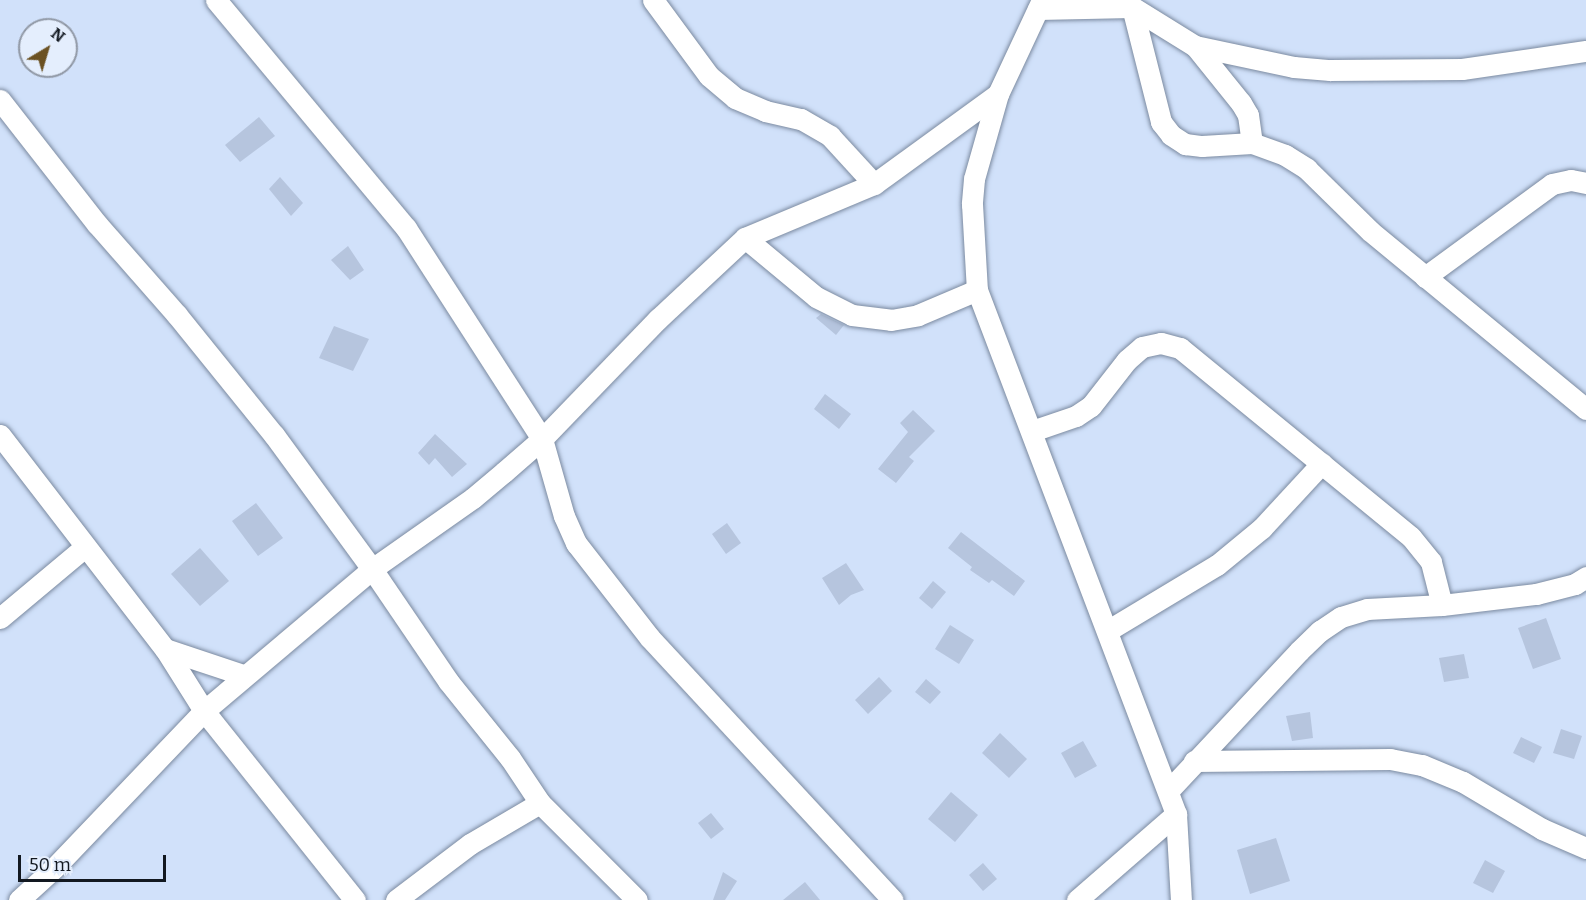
<!DOCTYPE html>
<style>
body{margin:0}
#map{position:relative;width:1586px;height:900px;overflow:hidden;background:#d1e1fa;font-family:Bitter,serif}
div>[style]{position:absolute}
[style*='--x']{left:calc(var(--x)*1px);top:calc(var(--y)*1px);width:calc(var(--w)*1px);rotate:calc(var(--a)*1deg)}
.building>*{inset:0;background:#b6c5de}
.roads{filter:drop-shadow(0 0 2px #7b8aa0) drop-shadow(0 0 2px #7b8aa0)}
.street>*{height:21px;margin:-10.5px;padding:0 10.5px;transform-origin:10.5px;border-radius:10.5px;background:#fff}
span{translate:-50% -50%;white-space:nowrap;text-align:center;line-height:1.15;-webkit-text-stroke:4.5px #e4eefd;paint-order:stroke}
.north{position:absolute;left:18px;top:18px;width:60px;height:60px;box-sizing:border-box;background:#e4eefd;border:2px solid #9098a5;border-radius:50%;rotate:38deg;font-size:16px;font-weight:700;line-height:24px;text-align:center;color:#121820}
.north::after{content:'';display:block;margin:auto;width:21px;height:27px;background:#6b5122;clip-path:polygon(50% 0,100% 100%,50% 72%,0 100%)}
.scale{position:absolute;left:18px;top:855px;width:148px;height:27px;box-sizing:border-box;border:3px solid #121820;border-top:0;padding-left:8px;font-size:18px;line-height:21px;white-space:nowrap;color:#121820;-webkit-text-stroke:4px #e4eefd;paint-order:stroke}
</style>
<div id="map">
<div class="building">
<div style="clip-path:polygon(259px 117px,275px 136px,240px 162px,225px 145px)"></div>
<div style="clip-path:polygon(280px 177px,303px 203px,291px 216px,269px 189px)"></div>
<div style="clip-path:polygon(348px 246px,364px 270px,350px 280px,331px 260px)"></div>
<div style="clip-path:polygon(821px 314px,844px 325px,836px 335px,816px 318px)"></div>
<div style="clip-path:polygon(334px 326px,369px 339px,353px 371px,319px 358px)"></div>
<div style="clip-path:polygon(825px 394px,851px 414px,839px 429px,814px 409px)"></div>
<div style="clip-path:polygon(913px 410px,935px 431px,909px 457px,914px 461px,896px 483px,878px 469px,908px 432px,900px 423px)"></div>
<div style="clip-path:polygon(435px 434px,467px 464px,452px 477px,435px 458px,429px 465px,418px 453px)"></div>
<div style="clip-path:polygon(256px 503px,283px 538px,258px 556px,232px 521px)"></div>
<div style="clip-path:polygon(727px 523px,741px 543px,726px 554px,712px 534px)"></div>
<div style="clip-path:polygon(961px 532px,1025px 581px,1014px 596px,992px 580px,989px 583px,970px 570px,972px 567px,948px 548px)"></div>
<div style="clip-path:polygon(200px 548px,229px 581px,200px 606px,171px 574px)"></div>
<div style="clip-path:polygon(846px 563px,864px 590px,851px 595px,839px 605px,822px 578px)"></div>
<div style="clip-path:polygon(933px 581px,946px 592px,932px 609px,919px 598px)"></div>
<div style="clip-path:polygon(1546px 618px,1561px 659px,1533px 669px,1518px 628px)"></div>
<div style="clip-path:polygon(950px 625px,974px 640px,959px 664px,935px 649px)"></div>
<div style="clip-path:polygon(1464px 654px,1469px 678px,1444px 682px,1439px 658px)"></div>
<div style="clip-path:polygon(879px 677px,892px 691px,868px 714px,855px 700px)"></div>
<div style="clip-path:polygon(926px 679px,941px 692px,930px 704px,915px 692px)"></div>
<div style="clip-path:polygon(1310px 712px,1313px 738px,1292px 741px,1286px 716px)"></div>
<div style="clip-path:polygon(1561px 729px,1582px 736px,1574px 759px,1553px 753px)"></div>
<div style="clip-path:polygon(1000px 733px,1027px 759px,1009px 778px,982px 753px)"></div>
<div style="clip-path:polygon(1521px 737px,1542px 747px,1534px 763px,1513px 753px)"></div>
<div style="clip-path:polygon(1083px 741px,1097px 766px,1075px 778px,1061px 753px)"></div>
<div style="clip-path:polygon(951px 792px,978px 815px,955px 842px,928px 819px)"></div>
<div style="clip-path:polygon(711px 813px,724px 829px,711px 839px,698px 823px)"></div>
<div style="clip-path:polygon(1276px 838px,1290px 881px,1250px 894px,1237px 850px)"></div>
<div style="clip-path:polygon(1485px 860px,1505px 871px,1493px 893px,1473px 883px)"></div>
<div style="clip-path:polygon(983px 863px,997px 879px,983px 891px,969px 875px)"></div>
<div style="clip-path:polygon(723px 872px,737px 881px,725px 900px,713px 900px)"></div>
<div style="clip-path:polygon(805px 882px,820px 900px,783px 900px)"></div>
</div>
<div class="roads">
<div class="street">
<div style="--x:216;--y:0;--w:297;--a:50.2"></div>
<div style="--x:406;--y:228;--w:251;--a:57.2"></div>
<div style="--x:542;--y:439;--w:80;--a:74.1"></div>
<div style="--x:564;--y:516;--w:30;--a:66"></div>
<div style="--x:576;--y:543;--w:120;--a:52.1"></div>
<div style="--x:650;--y:638;--w:357;--a:47.2"></div>
<div style="--x:653;--y:0;--w:94;--a:53.6"></div>
<div style="--x:709;--y:76;--w:34;--a:40"></div>
<div style="--x:735;--y:98;--w:33;--a:23"></div>
<div style="--x:765;--y:111;--w:37;--a:13"></div>
<div style="--x:801;--y:119;--w:34;--a:30"></div>
<div style="--x:830;--y:136;--w:65;--a:47.5"></div>
<div style="--x:1042;--y:0;--w:104;--a:115.1"></div>
<div style="--x:998;--y:94;--w:88;--a:105.8"></div>
<div style="--x:974;--y:179;--w:25;--a:95"></div>
<div style="--x:972;--y:204;--w:86;--a:86.7"></div>
<div style="--x:977;--y:290;--w:561;--a:69.2"></div>
<div style="--x:1176;--y:814;--w:86;--a:86.7"></div>
<div style="--x:1132;--y:7;--w:119;--a:75.8"></div>
<div style="--x:1161;--y:122;--w:16;--a:52"></div>
<div style="--x:1171;--y:135;--w:17;--a:33"></div>
<div style="--x:1185;--y:144;--w:17;--a:7"></div>
<div style="--x:1202;--y:146;--w:50;--a:-3.4"></div>
<div style="--x:1252;--y:143;--w:35;--a:20"></div>
<div style="--x:1285;--y:155;--w:26;--a:32"></div>
<div style="--x:1307;--y:169;--w:88;--a:44.5"></div>
<div style="--x:1370;--y:231;--w:280;--a:39.5"></div>
<div style="--x:1038;--y:9;--w:94;--a:-1.2"></div>
<div style="--x:1132;--y:7;--w:74;--a:31.8"></div>
<div style="--x:1195;--y:46;--w:101;--a:12"></div>
<div style="--x:1294;--y:67;--w:36;--a:5"></div>
<div style="--x:1330;--y:70;--w:132;--a:-0.4"></div>
<div style="--x:1462;--y:69;--w:125;--a:-8.3"></div>
<div style="--x:1195;--y:46;--w:73;--a:51.1"></div>
<div style="--x:1241;--y:103;--w:14;--a:60"></div>
<div style="--x:1248;--y:115;--w:28;--a:82"></div>
<div style="--x:0;--y:100;--w:157;--a:52"></div>
<div style="--x:97;--y:224;--w:121;--a:48.7"></div>
<div style="--x:177;--y:315;--w:154;--a:51.1"></div>
<div style="--x:274;--y:435;--w:166;--a:53.8"></div>
<div style="--x:372;--y:569;--w:135;--a:55.8"></div>
<div style="--x:448;--y:681;--w:99;--a:51.2"></div>
<div style="--x:510;--y:758;--w:54;--a:56.3"></div>
<div style="--x:540;--y:803;--w:137;--a:45"></div>
<div style="--x:745;--y:238;--w:92;--a:39.7"></div>
<div style="--x:816;--y:297;--w:40;--a:26.6"></div>
<div style="--x:852;--y:315;--w:39;--a:7"></div>
<div style="--x:891;--y:320;--w:27;--a:-10"></div>
<div style="--x:918;--y:315;--w:64;--a:-23"></div>
<div style="--x:1425;--y:277;--w:157;--a:-36.2"></div>
<div style="--x:1552;--y:184;--w:19;--a:-12"></div>
<div style="--x:1571;--y:180;--w:15;--a:11"></div>
<div style="--x:1032;--y:431;--w:46;--a:-18.8"></div>
<div style="--x:1076;--y:416;--w:18;--a:-34"></div>
<div style="--x:1091;--y:406;--w:58;--a:-52"></div>
<div style="--x:1127;--y:360;--w:20;--a:-41"></div>
<div style="--x:1142;--y:347;--w:19;--a:-12"></div>
<div style="--x:1161;--y:343;--w:20;--a:15"></div>
<div style="--x:1180;--y:348;--w:298;--a:39.3"></div>
<div style="--x:1411;--y:537;--w:32;--a:51"></div>
<div style="--x:1431;--y:562;--w:44;--a:75.7"></div>
<div style="--x:0;--y:435;--w:270;--a:52.4"></div>
<div style="--x:165;--y:649;--w:73;--a:57.8"></div>
<div style="--x:204;--y:711;--w:242;--a:51.4"></div>
<div style="--x:0;--y:618;--w:111;--a:-39.9"></div>
<div style="--x:1107;--y:631;--w:128;--a:-31"></div>
<div style="--x:1217;--y:565;--w:58;--a:-39.4"></div>
<div style="--x:1262;--y:528;--w:88;--a:-47.3"></div>
<div style="--x:165;--y:649;--w:82;--a:18.4"></div>
<div style="--x:1194;--y:761;--w:196;--a:-0.6"></div>
<div style="--x:1390;--y:759;--w:33;--a:11"></div>
<div style="--x:1422;--y:765;--w:44;--a:22.5"></div>
<div style="--x:1463;--y:782;--w:92;--a:30.7"></div>
<div style="--x:1542;--y:829;--w:48;--a:23.4"></div>
<div style="--x:1168;--y:791;--w:192;--a:-46.9"></div>
<div style="--x:1299;--y:651;--w:29;--a:-44"></div>
<div style="--x:1320;--y:631;--w:25;--a:-34"></div>
<div style="--x:1341;--y:617;--w:27;--a:-17"></div>
<div style="--x:1367;--y:609;--w:75;--a:-3.1"></div>
<div style="--x:1442;--y:605;--w:95;--a:-6.7"></div>
<div style="--x:1536;--y:594;--w:40;--a:-14.4"></div>
<div style="--x:1575;--y:584;--w:13;--a:-32"></div>
<div style="--x:19;--y:900;--w:47;--a:-42.4"></div>
<div style="--x:54;--y:868;--w:217;--a:-46.3"></div>
<div style="--x:204;--y:711;--w:220;--a:-40.2"></div>
<div style="--x:372;--y:569;--w:123;--a:-35.1"></div>
<div style="--x:473;--y:498;--w:40;--a:-40"></div>
<div style="--x:504;--y:472;--w:50;--a:-41"></div>
<div style="--x:542;--y:439;--w:167;--a:-46"></div>
<div style="--x:658;--y:319;--w:119;--a:-43"></div>
<div style="--x:745;--y:238;--w:140;--a:-22.7"></div>
<div style="--x:874;--y:184;--w:153;--a:-36"></div>
<div style="--x:396;--y:900;--w:93;--a:-37.1"></div>
<div style="--x:470;--y:844;--w:81;--a:-30.4"></div>
<div style="--x:1077;--y:900;--w:131;--a:-41"></div>
</div>
</div>
<div class="north">N</div>
<div class="scale">50 m</div>
</div>
